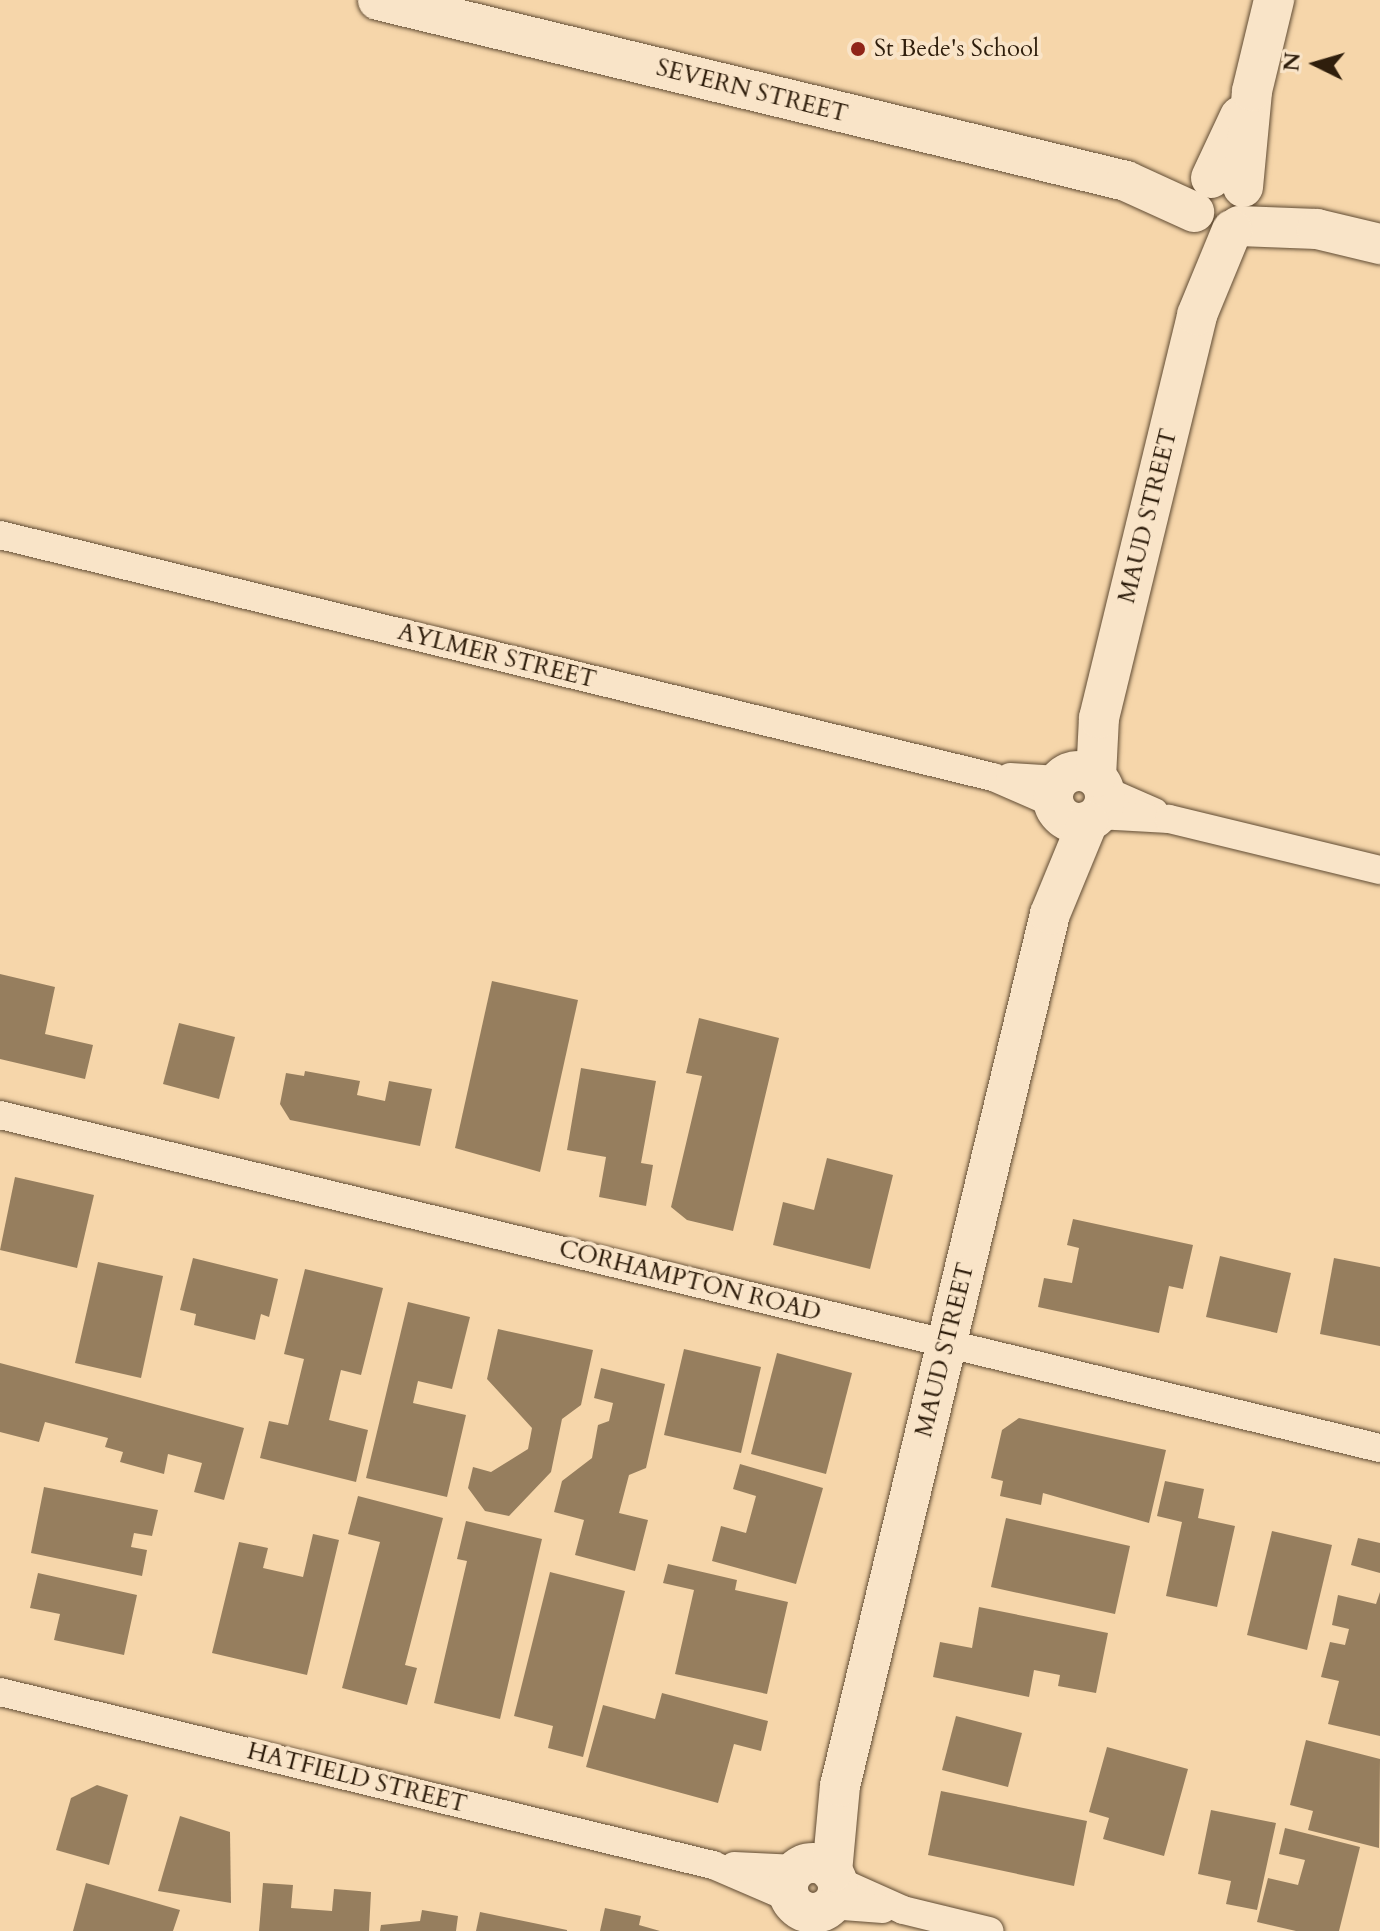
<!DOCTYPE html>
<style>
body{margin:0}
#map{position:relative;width:1380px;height:1931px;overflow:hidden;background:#f6d6aa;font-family:Cardo,serif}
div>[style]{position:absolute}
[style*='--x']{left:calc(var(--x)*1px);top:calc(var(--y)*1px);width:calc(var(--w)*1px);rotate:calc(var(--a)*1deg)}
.building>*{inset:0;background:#967e5e}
.roads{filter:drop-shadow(0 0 2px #614c34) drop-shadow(0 0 2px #614c34)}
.street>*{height:28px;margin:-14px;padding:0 14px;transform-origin:14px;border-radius:14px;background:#f9e4c8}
.secondary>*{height:40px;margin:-20px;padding:0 20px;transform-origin:20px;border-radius:20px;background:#f9e4c8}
.secondary>.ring{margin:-20px;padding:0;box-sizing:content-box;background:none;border:40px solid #f9e4c8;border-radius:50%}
.dots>*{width:22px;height:22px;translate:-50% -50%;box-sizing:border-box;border:4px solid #f9e4c8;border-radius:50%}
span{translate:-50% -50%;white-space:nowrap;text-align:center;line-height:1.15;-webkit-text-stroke:8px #f9e4c8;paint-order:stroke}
.poi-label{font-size:24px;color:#2f1e0c}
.left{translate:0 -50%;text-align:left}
.street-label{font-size:24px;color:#2f1e0c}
.north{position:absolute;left:1276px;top:24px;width:80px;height:80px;-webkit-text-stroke:6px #f9e4c8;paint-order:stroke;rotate:275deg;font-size:22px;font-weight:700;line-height:32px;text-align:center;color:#2f1e0c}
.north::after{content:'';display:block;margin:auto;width:28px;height:36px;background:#2f1e0c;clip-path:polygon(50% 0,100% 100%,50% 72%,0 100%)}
</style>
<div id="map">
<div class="building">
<div style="clip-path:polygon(0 974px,55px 987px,45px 1034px,93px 1045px,85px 1079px,0 1059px)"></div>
<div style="clip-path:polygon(492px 981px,578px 1000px,540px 1172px,455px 1148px)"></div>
<div style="clip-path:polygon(699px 1018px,779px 1038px,733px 1231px,687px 1220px,671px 1207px,702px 1076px,686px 1073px)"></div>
<div style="clip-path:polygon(179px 1023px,235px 1037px,219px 1099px,163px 1084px)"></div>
<div style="clip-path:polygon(581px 1068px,656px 1081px,641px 1163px,653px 1165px,646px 1206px,599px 1197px,606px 1157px,567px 1150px)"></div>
<div style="clip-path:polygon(305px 1071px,360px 1081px,357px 1095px,385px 1101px,389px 1081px,432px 1089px,420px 1146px,290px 1120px,280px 1104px,286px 1073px,304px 1076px)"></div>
<div style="clip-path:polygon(827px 1158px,893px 1175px,870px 1269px,773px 1245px,783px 1202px,814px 1210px)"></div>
<div style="clip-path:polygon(15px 1177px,94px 1195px,77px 1268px,0 1250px)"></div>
<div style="clip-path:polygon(1073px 1219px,1193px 1245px,1183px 1289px,1169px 1286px,1159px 1333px,1038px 1307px,1044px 1278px,1072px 1283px,1079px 1248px,1067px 1245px)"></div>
<div style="clip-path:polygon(1220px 1256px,1291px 1273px,1277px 1333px,1206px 1317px)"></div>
<div style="clip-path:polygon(193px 1258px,278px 1279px,269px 1317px,261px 1314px,255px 1340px,194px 1325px,196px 1314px,180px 1310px)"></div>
<div style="clip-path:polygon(1334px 1258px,1380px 1267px,1380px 1346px,1320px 1334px)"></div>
<div style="clip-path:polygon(98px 1262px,163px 1276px,141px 1378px,75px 1363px)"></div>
<div style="clip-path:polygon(305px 1269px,383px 1288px,361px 1375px,341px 1370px,329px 1420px,368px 1430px,356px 1482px,260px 1458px,269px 1421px,288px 1425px,304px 1359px,284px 1354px)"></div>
<div style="clip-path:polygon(408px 1302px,470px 1317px,452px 1389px,418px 1381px,413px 1403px,466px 1415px,447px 1497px,366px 1478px)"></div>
<div style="clip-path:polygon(498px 1329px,593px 1350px,581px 1405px,562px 1419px,551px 1472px,509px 1516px,485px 1511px,468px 1488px,473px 1467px,491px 1472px,528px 1449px,532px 1428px,487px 1379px)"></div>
<div style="clip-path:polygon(684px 1349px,761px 1367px,741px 1453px,664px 1435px)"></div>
<div style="clip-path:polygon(777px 1353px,852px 1373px,826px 1474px,751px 1454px)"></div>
<div style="clip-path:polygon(0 1363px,244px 1428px,224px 1500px,194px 1492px,202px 1463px,168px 1454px,164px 1474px,120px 1462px,123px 1452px,105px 1447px,108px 1438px,45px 1422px,39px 1442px,0 1432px)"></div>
<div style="clip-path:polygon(601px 1368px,665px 1384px,646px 1468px,629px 1475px,619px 1513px,648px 1520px,635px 1571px,575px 1555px,584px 1520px,554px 1512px,562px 1481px,592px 1458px,598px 1425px,609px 1421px,613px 1403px,594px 1398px)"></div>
<div style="clip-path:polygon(1019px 1418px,1166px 1450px,1149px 1523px,1043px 1493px,1041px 1505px,1000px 1496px,1003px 1481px,991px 1478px,1002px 1430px)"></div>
<div style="clip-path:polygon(740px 1464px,823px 1488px,796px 1584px,712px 1561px,721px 1526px,746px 1533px,756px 1496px,733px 1489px)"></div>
<div style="clip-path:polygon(1165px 1481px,1204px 1489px,1198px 1518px,1235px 1526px,1217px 1607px,1166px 1596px,1182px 1522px,1157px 1516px)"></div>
<div style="clip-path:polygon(44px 1487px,158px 1510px,152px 1536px,134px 1533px,131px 1547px,147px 1550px,142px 1576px,31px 1553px)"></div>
<div style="clip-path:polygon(358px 1496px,443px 1518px,405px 1665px,417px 1668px,407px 1705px,342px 1688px,380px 1542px,348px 1534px)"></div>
<div style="clip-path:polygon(1006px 1518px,1130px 1546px,1115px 1614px,991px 1587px)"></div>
<div style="clip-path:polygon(466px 1521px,542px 1539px,500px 1719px,434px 1703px,467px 1561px,457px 1559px)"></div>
<div style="clip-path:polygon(1272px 1531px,1332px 1545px,1307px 1650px,1247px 1635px)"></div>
<div style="clip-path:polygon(313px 1534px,339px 1540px,307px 1675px,212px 1653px,239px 1542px,268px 1548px,263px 1568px,303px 1577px)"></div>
<div style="clip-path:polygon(1358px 1538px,1380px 1543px,1380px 1573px,1351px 1565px)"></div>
<div style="clip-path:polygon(668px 1564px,737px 1580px,735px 1590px,788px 1602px,767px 1694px,675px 1674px,694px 1590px,663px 1583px)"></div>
<div style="clip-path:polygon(550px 1572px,625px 1591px,583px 1757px,548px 1748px,553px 1726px,514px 1716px)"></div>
<div style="clip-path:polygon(38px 1573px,137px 1595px,124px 1655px,54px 1640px,60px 1614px,30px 1608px)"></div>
<div style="clip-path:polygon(1380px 1592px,1380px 1736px,1328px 1724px,1339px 1681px,1321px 1677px,1330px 1642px,1345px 1645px,1349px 1629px,1332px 1625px,1338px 1595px,1376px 1604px)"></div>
<div style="clip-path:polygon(979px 1607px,1108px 1633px,1096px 1693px,1058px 1686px,1060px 1675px,1034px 1670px,1029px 1697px,933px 1677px,940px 1642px,972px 1648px)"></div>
<div style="clip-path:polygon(662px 1693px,768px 1721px,761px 1751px,734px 1744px,718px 1803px,586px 1767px,603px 1705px,655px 1719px)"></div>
<div style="clip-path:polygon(956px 1716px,1022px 1733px,1008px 1787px,942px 1770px)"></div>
<div style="clip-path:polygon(1306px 1740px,1380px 1759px,1379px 1848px,1308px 1830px,1313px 1811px,1290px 1805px)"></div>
<div style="clip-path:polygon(1107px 1747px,1188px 1769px,1164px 1856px,1103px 1839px,1109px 1818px,1089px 1812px)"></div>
<div style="clip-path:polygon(97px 1785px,128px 1795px,109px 1865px,56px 1850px,71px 1798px)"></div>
<div style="clip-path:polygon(941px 1791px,1087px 1821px,1074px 1886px,928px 1855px)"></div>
<div style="clip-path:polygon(1211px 1810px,1276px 1823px,1257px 1910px,1226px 1904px,1231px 1881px,1198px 1874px)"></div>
<div style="clip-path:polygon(180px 1816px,230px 1832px,231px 1903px,158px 1891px)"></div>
<div style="clip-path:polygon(1285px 1828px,1360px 1847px,1339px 1931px,1296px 1931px,1257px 1922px,1268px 1878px,1298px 1885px,1305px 1860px,1279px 1854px)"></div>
<div style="clip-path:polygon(86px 1883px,180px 1910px,173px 1931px,73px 1931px)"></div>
<div style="clip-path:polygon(263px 1883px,293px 1885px,291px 1908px,332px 1911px,334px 1889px,371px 1892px,369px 1931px,259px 1931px)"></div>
<div style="clip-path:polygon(605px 1908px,641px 1916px,639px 1925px,660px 1931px,600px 1931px)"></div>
<div style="clip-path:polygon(422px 1910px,458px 1916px,456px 1931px,380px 1931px,381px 1925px,420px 1921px)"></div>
<div style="clip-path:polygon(480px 1912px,567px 1930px,567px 1931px,476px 1931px)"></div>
</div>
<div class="roads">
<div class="street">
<div style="--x:0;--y:535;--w:1022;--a:13.7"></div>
<div style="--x:993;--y:777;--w:65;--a:23.4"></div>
<div style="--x:1010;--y:777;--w:49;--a:3.5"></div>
<div style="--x:1104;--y:790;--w:55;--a:23.7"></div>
<div style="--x:1098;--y:815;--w:71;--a:3.2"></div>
<div style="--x:1169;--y:819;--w:217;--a:13.6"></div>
<div style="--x:0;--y:1115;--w:1420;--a:13.57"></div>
<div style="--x:0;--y:1692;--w:734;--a:13.64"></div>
<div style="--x:713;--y:1865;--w:84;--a:23.2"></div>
<div style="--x:734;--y:1866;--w:63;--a:2.7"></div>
<div style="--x:836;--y:1880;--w:73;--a:24.1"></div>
<div style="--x:903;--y:1910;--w:89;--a:13.7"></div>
<div style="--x:830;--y:1905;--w:53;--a:4.3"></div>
</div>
<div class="secondary">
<div style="--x:378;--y:0;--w:770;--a:13.6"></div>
<div style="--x:1126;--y:181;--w:75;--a:24.5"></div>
<div style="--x:1211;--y:178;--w:68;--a:-64.9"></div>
<div style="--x:1243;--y:187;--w:96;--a:-84.6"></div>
<div style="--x:1252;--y:91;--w:94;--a:-76.4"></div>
<div style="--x:1239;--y:226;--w:78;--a:2.2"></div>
<div style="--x:1317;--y:229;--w:65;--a:13.4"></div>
<div class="ring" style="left:1053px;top:771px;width:12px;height:12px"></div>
<div style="--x:1096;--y:777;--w:59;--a:-87.1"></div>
<div style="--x:1099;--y:718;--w:415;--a:-76.3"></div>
<div style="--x:1197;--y:315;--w:92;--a:-67.6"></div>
<div class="ring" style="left:788px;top:1863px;width:10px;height:10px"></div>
<div style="--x:832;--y:1872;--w:86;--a:-84.7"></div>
<div style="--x:840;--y:1786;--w:897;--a:-76.46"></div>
<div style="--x:1050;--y:914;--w:100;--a:-67.6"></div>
</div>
</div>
<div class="dots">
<div style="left:858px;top:49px;background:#8f2418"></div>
</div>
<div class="poi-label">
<span class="left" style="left:874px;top:49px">St Bede's School</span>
</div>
<div class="street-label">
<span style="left:752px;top:91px;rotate:14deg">SEVERN STREET</span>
<span style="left:1148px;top:516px;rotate:-76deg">MAUD STREET</span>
<span style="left:497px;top:656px;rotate:14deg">AYLMER STREET</span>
<span style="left:690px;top:1281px;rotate:14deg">CORHAMPTON ROAD</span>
<span style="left:945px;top:1350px;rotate:-76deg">MAUD STREET</span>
<span style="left:357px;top:1778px;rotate:14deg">HATFIELD STREET</span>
</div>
<div class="north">N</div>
</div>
